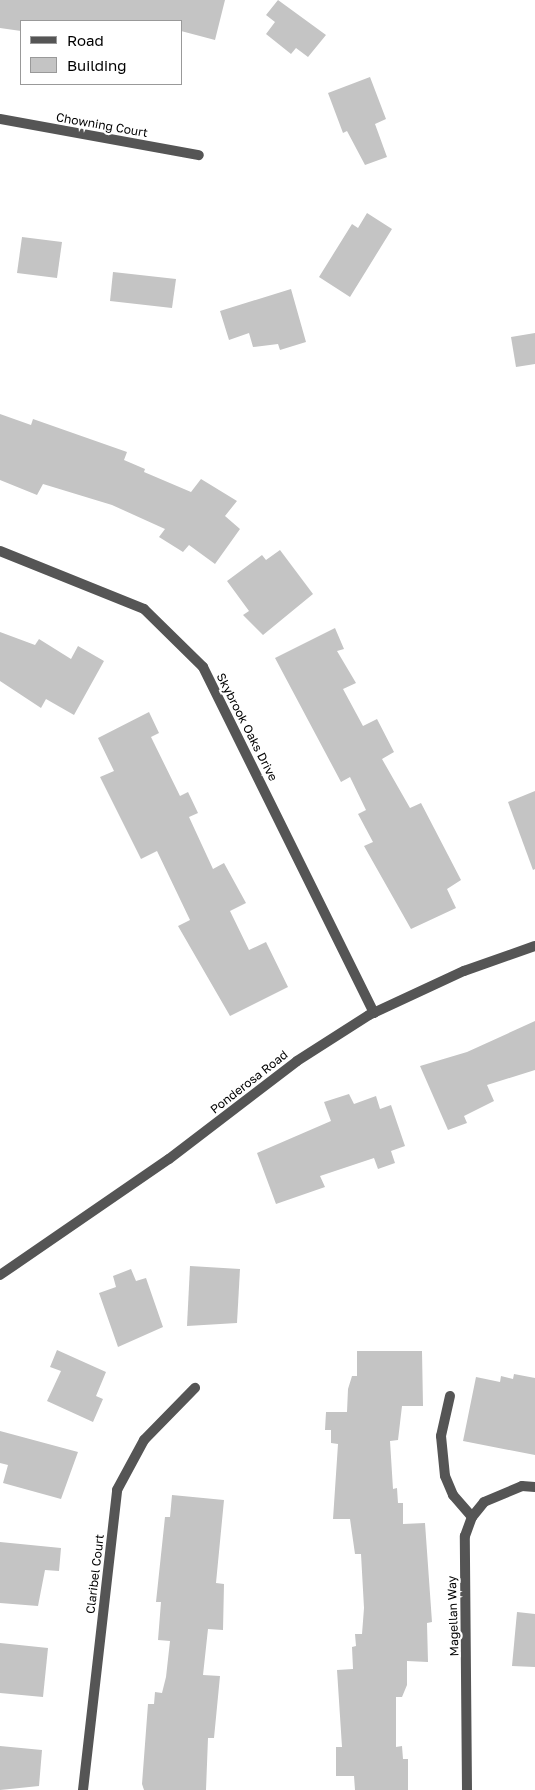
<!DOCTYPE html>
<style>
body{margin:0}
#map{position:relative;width:535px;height:1790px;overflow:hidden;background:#fff;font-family:"Golos Text",sans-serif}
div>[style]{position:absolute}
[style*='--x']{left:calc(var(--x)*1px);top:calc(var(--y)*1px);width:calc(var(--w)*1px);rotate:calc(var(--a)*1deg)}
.building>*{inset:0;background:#c4c4c4}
.street>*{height:10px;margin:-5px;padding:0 5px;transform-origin:5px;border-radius:5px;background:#555}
span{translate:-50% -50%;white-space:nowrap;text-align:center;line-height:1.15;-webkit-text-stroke:4.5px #fff;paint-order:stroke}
.street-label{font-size:12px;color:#000}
.legend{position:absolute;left:20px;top:20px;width:162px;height:65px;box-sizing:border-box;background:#fff;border:1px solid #999;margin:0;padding:6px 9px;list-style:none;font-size:15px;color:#000}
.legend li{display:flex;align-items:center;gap:10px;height:25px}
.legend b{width:25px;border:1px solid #999}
</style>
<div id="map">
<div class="building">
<div style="clip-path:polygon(0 0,225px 0,215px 40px,181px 31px,181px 21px,21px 21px,21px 31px,0 28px)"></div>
<div style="clip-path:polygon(278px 0,326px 35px,308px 57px,296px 48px,291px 54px,266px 34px,275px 22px,266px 15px)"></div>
<div style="clip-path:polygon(370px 77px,386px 119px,375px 124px,387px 157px,365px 165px,347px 131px,343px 133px,328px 93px)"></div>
<div style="clip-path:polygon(367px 213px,392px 229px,350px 297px,319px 277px,352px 224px,358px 228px)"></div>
<div style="clip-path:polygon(22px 237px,62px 242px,57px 278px,17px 273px)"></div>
<div style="clip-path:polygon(113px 272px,176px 279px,172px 308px,110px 301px)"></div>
<div style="clip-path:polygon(291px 289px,306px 342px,280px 350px,278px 344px,253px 347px,249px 333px,229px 340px,220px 311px)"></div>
<div style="clip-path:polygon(535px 333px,535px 364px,516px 367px,511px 337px)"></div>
<div style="clip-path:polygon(0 414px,31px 425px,33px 419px,127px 452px,124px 460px,145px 469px,144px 472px,191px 492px,201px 479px,237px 501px,225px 516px,240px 529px,215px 564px,189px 545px,183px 552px,159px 537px,165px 529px,112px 505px,43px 484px,37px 495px,0 480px)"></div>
<div style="clip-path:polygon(280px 550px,313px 594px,263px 635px,243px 615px,249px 611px,227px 581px,262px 555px,266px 560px)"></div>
<div style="clip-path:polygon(335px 628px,344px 649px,337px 651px,356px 683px,343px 689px,363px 726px,377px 719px,394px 752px,382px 759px,410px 808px,421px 803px,461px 880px,447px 889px,456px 908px,411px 929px,364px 846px,373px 842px,358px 814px,366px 810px,350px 777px,341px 782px,275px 658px)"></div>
<div style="clip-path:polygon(0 632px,35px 645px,39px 639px,71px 659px,78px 646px,104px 661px,74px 715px,46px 699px,41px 708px,0 681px)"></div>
<div style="clip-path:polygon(149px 712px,159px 733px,151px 737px,180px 796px,188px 792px,198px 813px,189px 817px,213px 869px,224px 863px,246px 903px,230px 911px,249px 950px,266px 942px,288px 987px,230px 1016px,178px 926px,190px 920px,157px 851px,141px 859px,100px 777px,114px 771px,98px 738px)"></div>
<div style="clip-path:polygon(535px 791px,535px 869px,533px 870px,508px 802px)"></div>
<div style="clip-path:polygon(535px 1021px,535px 1070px,487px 1085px,494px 1101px,464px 1116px,467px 1123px,448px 1130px,420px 1066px,467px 1052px)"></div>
<div style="clip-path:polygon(349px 1094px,354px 1104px,376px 1096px,380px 1109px,391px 1105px,405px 1146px,391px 1151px,395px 1163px,378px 1169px,374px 1158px,320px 1176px,325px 1187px,276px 1204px,257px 1153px,331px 1121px,324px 1102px)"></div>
<div style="clip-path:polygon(190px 1266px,240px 1269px,237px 1323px,187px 1326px)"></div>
<div style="clip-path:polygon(131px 1269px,136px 1281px,146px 1278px,163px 1327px,118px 1347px,99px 1293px,116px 1287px,113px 1276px)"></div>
<div style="clip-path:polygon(57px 1350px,106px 1372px,96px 1396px,103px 1399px,93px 1422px,47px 1401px,61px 1371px,50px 1367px)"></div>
<div style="clip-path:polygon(357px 1351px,422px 1351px,423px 1406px,402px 1406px,398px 1440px,390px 1441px,393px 1489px,397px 1488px,398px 1503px,403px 1503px,403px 1524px,425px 1523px,432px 1622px,427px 1623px,428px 1662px,407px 1661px,407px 1685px,402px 1697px,396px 1697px,396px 1747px,402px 1746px,403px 1759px,408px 1759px,408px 1790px,355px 1790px,354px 1776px,336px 1776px,336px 1747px,342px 1747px,337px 1670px,353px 1669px,352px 1647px,356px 1646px,355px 1634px,362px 1634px,364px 1608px,361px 1554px,355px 1554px,350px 1519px,333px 1519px,338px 1444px,331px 1443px,331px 1430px,325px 1430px,326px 1412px,347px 1412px,348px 1389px,352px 1376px,357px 1376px)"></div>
<div style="clip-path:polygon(514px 1374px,535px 1378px,535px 1455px,463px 1441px,476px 1377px,500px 1382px,501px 1376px,513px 1379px)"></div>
<div style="clip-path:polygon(0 1431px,78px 1452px,61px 1499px,3px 1483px,8px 1465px,0 1463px)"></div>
<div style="clip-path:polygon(172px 1495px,224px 1500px,216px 1583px,224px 1584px,223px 1630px,208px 1629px,203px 1675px,220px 1676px,214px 1738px,208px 1738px,206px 1790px,144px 1790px,142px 1784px,148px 1704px,154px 1704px,155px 1692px,162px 1693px,166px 1677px,170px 1641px,158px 1640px,161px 1602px,156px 1602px,165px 1517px,170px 1517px)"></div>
<div style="clip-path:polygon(0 1542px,61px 1548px,59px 1571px,45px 1570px,38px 1606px,0 1603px)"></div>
<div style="clip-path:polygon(517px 1612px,535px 1614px,535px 1667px,512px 1666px)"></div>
<div style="clip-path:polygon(0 1643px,48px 1648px,43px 1697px,0 1693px)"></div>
<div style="clip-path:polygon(0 1746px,42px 1750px,39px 1786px,0 1790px)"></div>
</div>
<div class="street">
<div style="--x:0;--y:119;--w:202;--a:10.3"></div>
<div style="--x:0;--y:551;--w:155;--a:21.9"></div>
<div style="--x:144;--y:609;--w:83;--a:44.5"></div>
<div style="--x:203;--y:667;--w:386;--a:63.7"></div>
<div style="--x:0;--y:1275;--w:205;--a:-34.5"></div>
<div style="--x:169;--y:1159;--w:161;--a:-37.4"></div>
<div style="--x:297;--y:1061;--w:85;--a:-32.6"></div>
<div style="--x:369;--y:1015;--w:105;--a:-24.9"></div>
<div style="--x:464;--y:971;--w:75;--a:-19.4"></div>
<div style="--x:450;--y:1396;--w:41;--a:102.7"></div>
<div style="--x:441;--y:1436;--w:40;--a:84.3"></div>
<div style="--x:445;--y:1476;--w:21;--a:67"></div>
<div style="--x:453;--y:1495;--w:29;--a:49"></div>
<div style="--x:83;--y:1790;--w:302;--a:-83.5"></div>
<div style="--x:117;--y:1490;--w:57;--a:-61.6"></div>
<div style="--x:144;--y:1440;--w:73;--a:-45.6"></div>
<div style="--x:467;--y:1790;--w:254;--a:-90.5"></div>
<div style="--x:465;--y:1536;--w:20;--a:-70"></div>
<div style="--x:472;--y:1517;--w:19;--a:-51"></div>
<div style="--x:484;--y:1502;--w:41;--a:-22.8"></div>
<div style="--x:522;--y:1486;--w:13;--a:4"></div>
</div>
<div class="street-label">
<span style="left:102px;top:125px;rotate:10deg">Chowning Court</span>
<span style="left:247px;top:727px;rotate:63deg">Skybrook Oaks Drive</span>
<span style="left:249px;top:1082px;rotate:-38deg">Ponderosa Road</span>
<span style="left:95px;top:1574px;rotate:-83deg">Claribel Court</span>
<span style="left:453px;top:1616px;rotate:-92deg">Magellan Way</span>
</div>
<ul class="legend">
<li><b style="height:6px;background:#555"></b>Road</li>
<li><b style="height:14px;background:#c4c4c4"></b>Building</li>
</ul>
</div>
